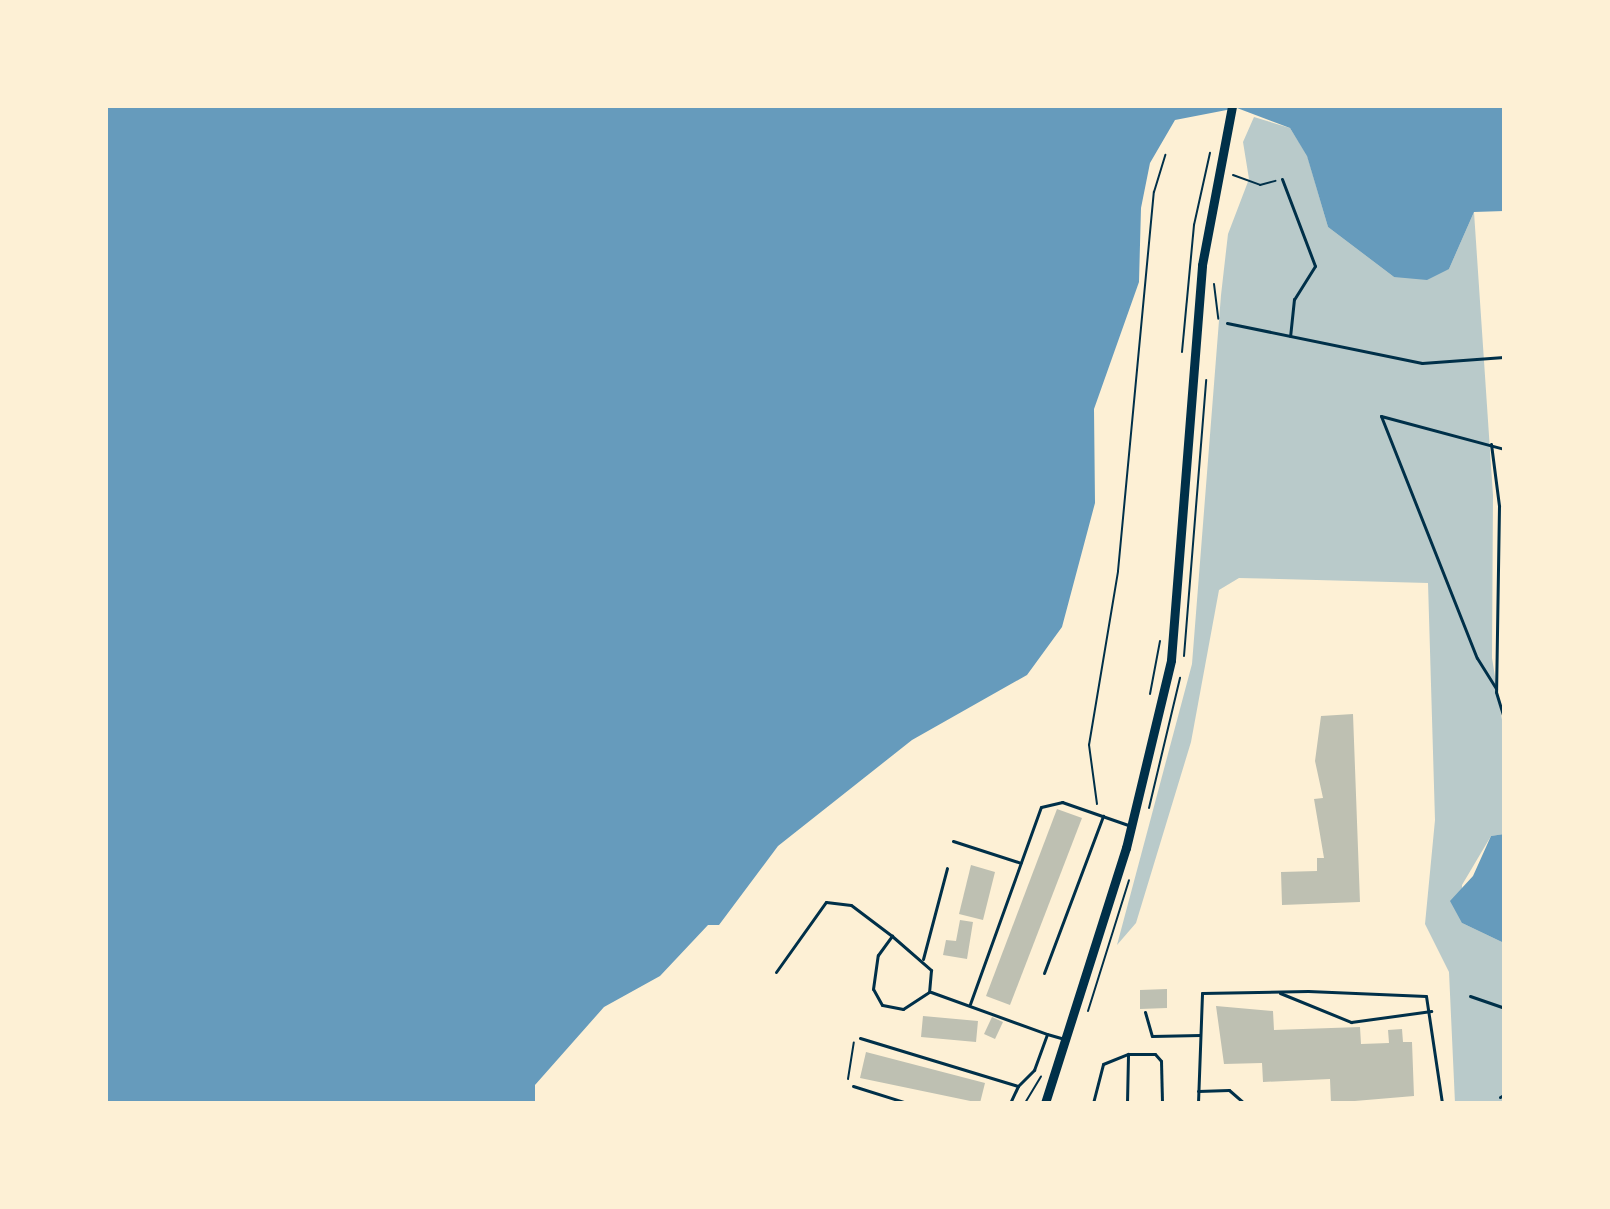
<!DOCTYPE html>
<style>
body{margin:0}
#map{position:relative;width:1610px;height:1209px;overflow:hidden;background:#fdf0d5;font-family:Commissioner,sans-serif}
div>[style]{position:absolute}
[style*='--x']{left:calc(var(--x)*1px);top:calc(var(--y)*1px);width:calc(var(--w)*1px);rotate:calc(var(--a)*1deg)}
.green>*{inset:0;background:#b9caca}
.water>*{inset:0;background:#669bbc}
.building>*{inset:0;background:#bec0b2}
.path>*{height:2px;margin:-1px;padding:0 1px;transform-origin:1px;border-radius:1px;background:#003049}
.service>*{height:3px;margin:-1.5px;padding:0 1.5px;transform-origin:1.5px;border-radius:1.5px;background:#003049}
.primary>*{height:9px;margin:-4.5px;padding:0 4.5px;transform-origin:4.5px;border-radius:4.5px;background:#003049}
span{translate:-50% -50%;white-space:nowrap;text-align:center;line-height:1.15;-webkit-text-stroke:8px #fdf0d5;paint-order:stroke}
.frame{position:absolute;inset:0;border:108px solid #fdf0d5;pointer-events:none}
</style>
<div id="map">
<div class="green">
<div style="clip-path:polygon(1254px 117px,1290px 128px,1307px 155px,1328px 227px,1394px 277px,1449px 269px,1474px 212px,1493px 495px,1492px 658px,1504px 732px,1504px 834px,1491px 836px,1462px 885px,1462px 923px,1504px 943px,1504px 1103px,1455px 1103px,1449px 972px,1425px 924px,1435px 820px,1428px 583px,1239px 578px,1219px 590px,1191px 742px,1136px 923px,1117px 945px,1192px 664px,1221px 295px,1228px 234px,1249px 179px,1243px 142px)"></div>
</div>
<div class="water">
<div style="clip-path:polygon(106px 106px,1504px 106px,1504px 211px,1474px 212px,1449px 269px,1427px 280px,1394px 277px,1328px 227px,1307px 156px,1290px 128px,1237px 108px,1175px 120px,1150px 163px,1141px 208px,1139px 282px,1094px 409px,1095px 503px,1062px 627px,1027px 675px,912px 740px,778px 846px,719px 925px,708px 925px,660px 976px,604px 1007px,535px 1085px,535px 1103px,106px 1103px)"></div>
<div style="clip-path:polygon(1504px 834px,1504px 943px,1462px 923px,1450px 901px,1473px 876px,1491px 836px)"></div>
</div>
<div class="building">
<div style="clip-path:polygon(1353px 714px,1360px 902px,1282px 905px,1281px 872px,1317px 871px,1317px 858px,1324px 858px,1314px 799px,1323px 798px,1315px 761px,1321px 716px)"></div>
<div style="clip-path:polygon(1057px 809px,1082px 818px,1010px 1005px,986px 996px)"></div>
<div style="clip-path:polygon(971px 865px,995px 872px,983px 920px,959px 914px)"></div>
<div style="clip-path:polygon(960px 920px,973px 922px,967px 959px,943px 955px,946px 940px,956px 941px)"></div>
<div style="clip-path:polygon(1167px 989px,1167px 1008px,1140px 1009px,1140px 990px)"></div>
<div style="clip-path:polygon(1216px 1006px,1273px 1011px,1274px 1030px,1360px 1027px,1361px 1044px,1389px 1043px,1388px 1030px,1402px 1029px,1403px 1042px,1412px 1042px,1414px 1096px,1331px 1103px,1330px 1079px,1263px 1082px,1262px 1063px,1224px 1064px)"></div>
<div style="clip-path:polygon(923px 1016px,978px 1021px,976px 1042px,921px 1037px)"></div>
<div style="clip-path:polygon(992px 1017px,1003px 1022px,995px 1039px,984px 1034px)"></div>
<div style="clip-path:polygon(866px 1052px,985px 1083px,980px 1103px,860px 1078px)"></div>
</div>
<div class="path">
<div style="--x:1233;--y:175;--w:29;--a:20"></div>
<div style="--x:1260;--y:185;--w:16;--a:-15"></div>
<div style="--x:1214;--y:284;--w:35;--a:83"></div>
<div style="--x:1182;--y:352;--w:128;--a:-84.6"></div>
<div style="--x:1194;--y:225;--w:74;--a:-77.5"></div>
<div style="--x:1184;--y:656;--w:277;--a:-85.4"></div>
<div style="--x:1150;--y:694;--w:54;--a:-79.3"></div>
<div style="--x:1097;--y:804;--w:60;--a:-97.7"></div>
<div style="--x:1089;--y:745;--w:176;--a:-80.5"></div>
<div style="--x:1118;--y:571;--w:381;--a:-84.6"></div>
<div style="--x:1154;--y:192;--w:39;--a:-73"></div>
<div style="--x:1149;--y:808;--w:134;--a:-76.6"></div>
<div style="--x:1088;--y:1011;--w:137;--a:-72.6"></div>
<div style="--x:848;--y:1079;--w:37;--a:-81"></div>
<div style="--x:1025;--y:1103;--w:31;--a:-59"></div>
</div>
<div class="service">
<div style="--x:1282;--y:179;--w:93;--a:69.2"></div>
<div style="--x:1315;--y:266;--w:39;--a:122"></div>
<div style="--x:1294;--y:299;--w:37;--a:96"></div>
<div style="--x:1227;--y:323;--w:199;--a:11.6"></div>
<div style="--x:1422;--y:363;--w:82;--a:-4.2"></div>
<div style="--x:1381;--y:416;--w:260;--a:68.4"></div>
<div style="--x:1477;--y:658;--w:36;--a:58"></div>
<div style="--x:1381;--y:416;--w:127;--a:15"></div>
<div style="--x:1491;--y:444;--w:63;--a:82.6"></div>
<div style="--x:1499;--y:506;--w:186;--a:90.9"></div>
<div style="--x:1496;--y:692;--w:27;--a:73"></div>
<div style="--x:953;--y:841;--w:71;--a:17.9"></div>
<div style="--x:892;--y:936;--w:52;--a:41.1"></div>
<div style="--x:931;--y:970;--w:22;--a:95"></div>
<div style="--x:929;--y:992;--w:31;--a:147"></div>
<div style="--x:903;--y:1009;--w:21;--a:-169"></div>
<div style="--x:882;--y:1005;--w:18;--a:-119"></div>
<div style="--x:873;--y:989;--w:34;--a:-82"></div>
<div style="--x:878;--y:955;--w:24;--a:-54"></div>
<div style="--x:923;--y:959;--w:94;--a:-75.2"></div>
<div style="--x:776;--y:972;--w:86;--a:-54.5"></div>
<div style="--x:826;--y:902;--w:25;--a:7"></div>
<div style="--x:851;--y:905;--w:51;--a:37.1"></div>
<div style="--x:1044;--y:973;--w:168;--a:-69.4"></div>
<div style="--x:931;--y:992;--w:123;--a:19.9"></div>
<div style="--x:1280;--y:993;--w:77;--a:22.2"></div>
<div style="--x:1351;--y:1022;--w:81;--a:-7.8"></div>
<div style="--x:1470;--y:996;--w:36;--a:19"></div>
<div style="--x:970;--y:1004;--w:209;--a:-70.2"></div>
<div style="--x:1041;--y:807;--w:22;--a:-13"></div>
<div style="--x:1062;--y:802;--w:70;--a:19.2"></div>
<div style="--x:1145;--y:1012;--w:25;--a:74"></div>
<div style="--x:1152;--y:1036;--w:48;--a:-1.2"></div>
<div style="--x:860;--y:1038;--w:165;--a:16.9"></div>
<div style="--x:1018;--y:1086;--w:19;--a:115"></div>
<div style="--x:853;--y:1086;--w:53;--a:17.4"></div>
<div style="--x:1018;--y:1086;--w:23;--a:-45"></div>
<div style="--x:1034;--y:1070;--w:38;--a:-70"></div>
<div style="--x:1047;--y:1034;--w:19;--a:16"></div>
<div style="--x:1198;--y:1091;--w:31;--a:-2"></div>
<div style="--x:1229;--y:1090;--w:20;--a:41"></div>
<div style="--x:1500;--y:1097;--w:4;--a:-27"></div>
<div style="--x:1093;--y:1103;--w:40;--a:-75.6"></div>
<div style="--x:1103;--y:1064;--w:27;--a:-22"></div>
<div style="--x:1128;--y:1054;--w:27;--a:0"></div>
<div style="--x:1155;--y:1054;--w:9;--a:49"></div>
<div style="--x:1161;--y:1061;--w:42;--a:88.6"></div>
<div style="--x:1127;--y:1103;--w:48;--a:-88.8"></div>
<div style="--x:1198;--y:1103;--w:110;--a:-87.9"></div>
<div style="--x:1202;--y:993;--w:106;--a:-1.1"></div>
<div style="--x:1308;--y:991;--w:118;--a:2.4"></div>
<div style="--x:1426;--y:996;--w:108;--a:81.5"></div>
</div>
<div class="primary">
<div style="--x:1045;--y:1103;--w:268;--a:-72.4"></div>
<div style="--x:1126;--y:848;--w:193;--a:-76.5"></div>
<div style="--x:1171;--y:660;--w:396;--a:-85.5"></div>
<div style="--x:1202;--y:265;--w:162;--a:-79.3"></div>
</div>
<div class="frame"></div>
</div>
